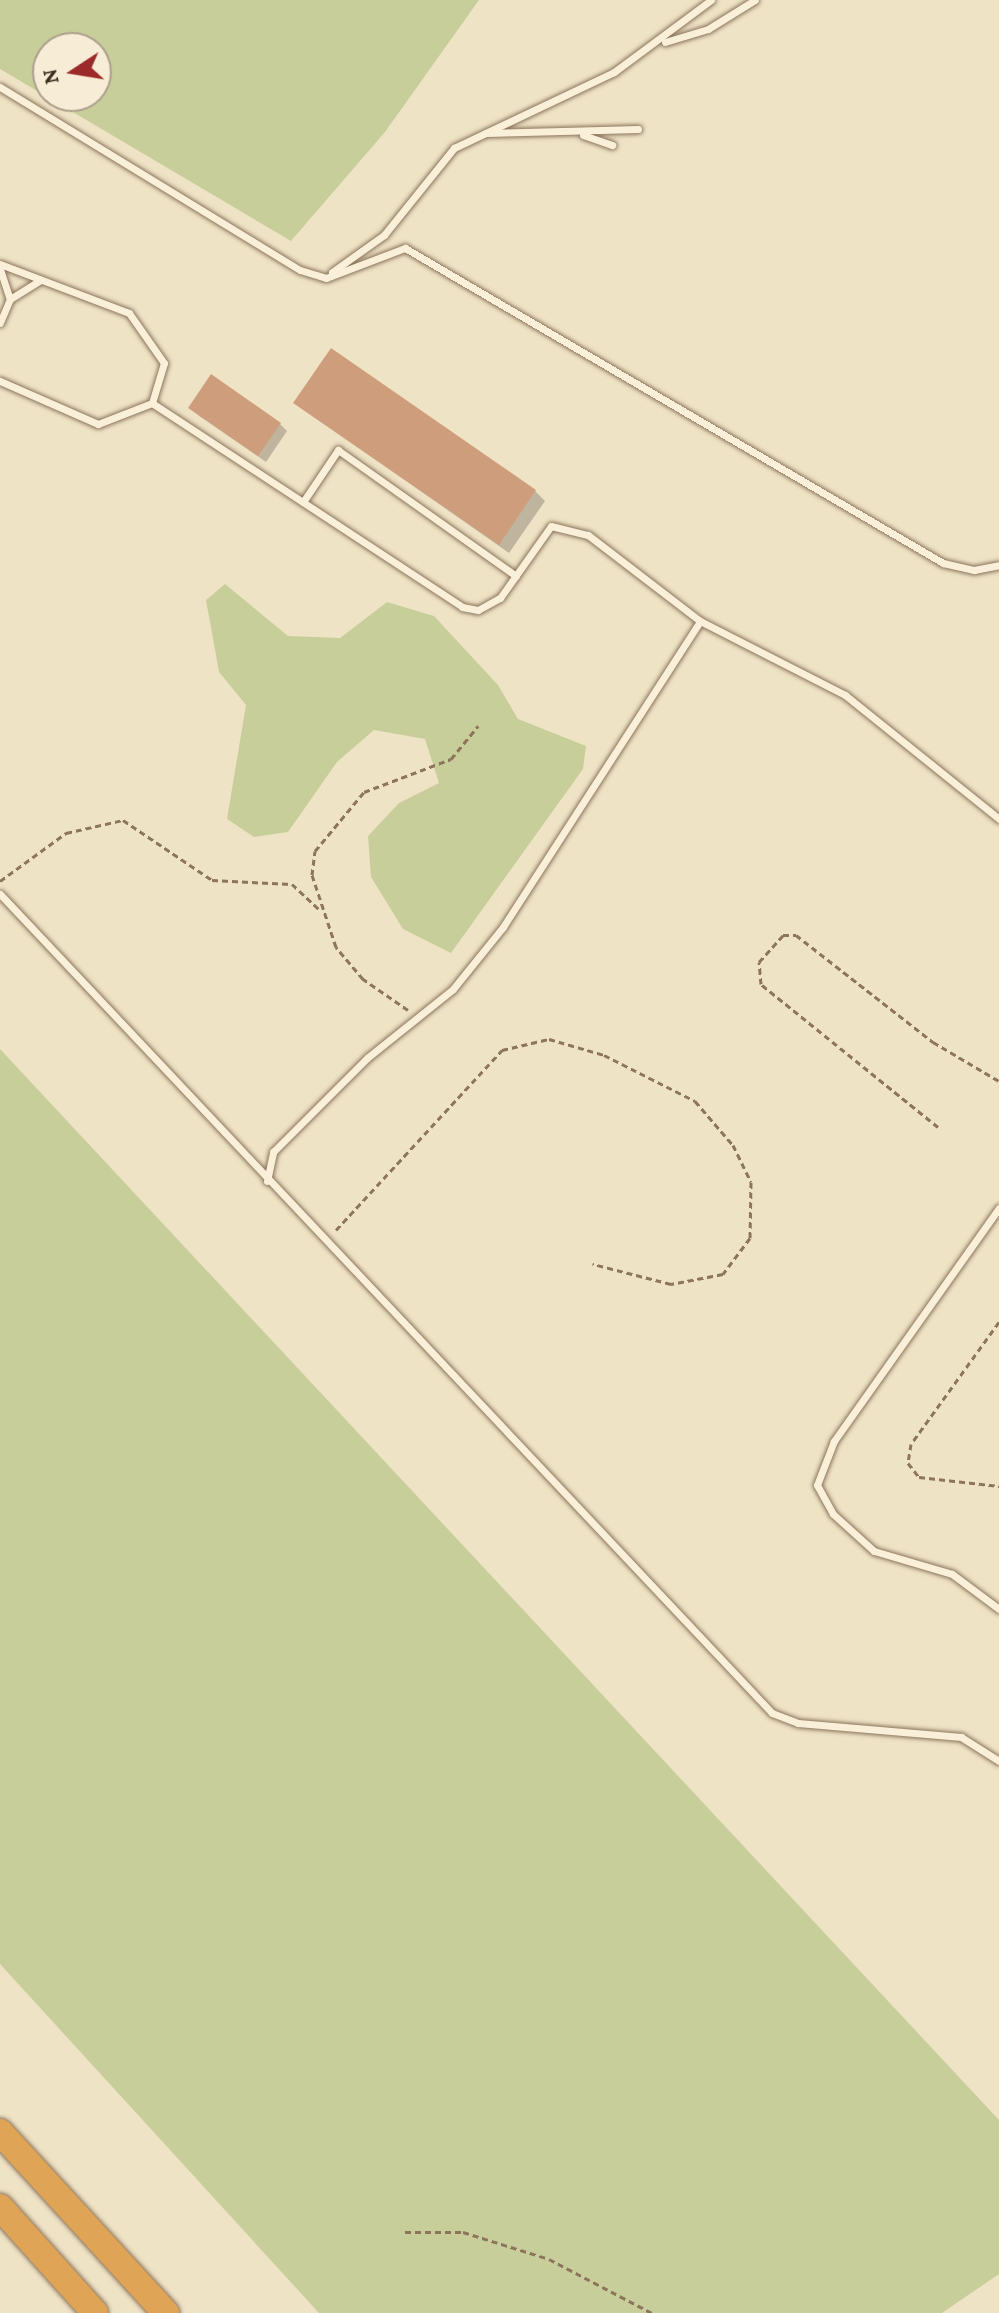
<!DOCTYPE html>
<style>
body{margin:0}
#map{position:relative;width:999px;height:2313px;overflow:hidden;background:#efe3c6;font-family:"Crimson Pro",serif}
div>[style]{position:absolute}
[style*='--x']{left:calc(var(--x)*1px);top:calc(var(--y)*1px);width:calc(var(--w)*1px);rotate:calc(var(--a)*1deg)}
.green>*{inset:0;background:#c8ce9a}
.shadow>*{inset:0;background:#0003}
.building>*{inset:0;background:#ce9e7c}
.path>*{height:3px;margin-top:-1.5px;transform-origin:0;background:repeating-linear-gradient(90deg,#8c755b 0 6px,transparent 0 10px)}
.roads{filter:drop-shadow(0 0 2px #8c755b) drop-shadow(0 0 2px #8c755b)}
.lane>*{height:7px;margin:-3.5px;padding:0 3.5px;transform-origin:3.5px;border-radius:3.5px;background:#faf0da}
.highway>*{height:26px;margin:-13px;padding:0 13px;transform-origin:13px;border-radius:13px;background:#dfa456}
span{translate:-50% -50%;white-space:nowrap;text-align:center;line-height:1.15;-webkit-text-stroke:6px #f7edd6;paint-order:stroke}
.north{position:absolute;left:32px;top:32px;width:80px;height:80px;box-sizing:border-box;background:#f7edd6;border:2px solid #aca08d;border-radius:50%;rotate:258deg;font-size:22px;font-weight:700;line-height:32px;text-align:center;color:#3b2d1f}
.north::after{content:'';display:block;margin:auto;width:28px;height:36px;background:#9c2a2a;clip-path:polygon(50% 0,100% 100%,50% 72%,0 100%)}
</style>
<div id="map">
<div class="green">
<div style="clip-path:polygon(evenodd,0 0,479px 0,385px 132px,291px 241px,0 69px,0 0,96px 48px,96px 96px,48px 96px,48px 48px,96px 48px)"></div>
<div style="clip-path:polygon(225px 584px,288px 636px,340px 638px,387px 602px,434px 616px,498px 685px,518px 719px,586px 746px,583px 769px,451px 953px,403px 929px,371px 877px,368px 836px,399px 803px,439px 783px,425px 739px,374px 730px,337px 762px,288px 832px,254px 837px,227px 819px,246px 705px,219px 672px,206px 600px)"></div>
<div style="clip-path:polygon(0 1049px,999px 2120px,999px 2274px,942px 2313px,319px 2313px,0 1964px)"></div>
</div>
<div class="shadow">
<div style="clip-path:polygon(295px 403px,535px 491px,545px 501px,509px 553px)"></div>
<div style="clip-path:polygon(198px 415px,280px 424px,287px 431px,266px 462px)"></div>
</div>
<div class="building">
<div style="clip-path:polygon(331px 348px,536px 490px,499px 545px,293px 403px)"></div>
<div style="clip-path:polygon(211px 374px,281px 423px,258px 456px,188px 408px)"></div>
</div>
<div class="path">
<div style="--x:0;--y:881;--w:82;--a:-36"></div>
<div style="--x:66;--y:833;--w:58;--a:-12.8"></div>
<div style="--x:123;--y:820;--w:107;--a:34"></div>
<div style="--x:212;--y:880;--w:80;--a:2.9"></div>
<div style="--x:292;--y:884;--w:40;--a:43"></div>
<div style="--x:408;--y:1010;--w:55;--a:-145.4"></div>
<div style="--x:363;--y:979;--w:42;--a:-130.2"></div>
<div style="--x:336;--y:947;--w:76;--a:-108.4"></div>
<div style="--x:312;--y:875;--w:24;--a:-83"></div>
<div style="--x:315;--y:851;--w:77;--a:-50.3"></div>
<div style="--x:364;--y:792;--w:93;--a:-20.8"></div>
<div style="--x:451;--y:759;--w:43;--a:-50.7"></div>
<div style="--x:938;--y:1127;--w:228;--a:-141.1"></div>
<div style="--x:761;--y:984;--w:22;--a:-95"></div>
<div style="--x:759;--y:962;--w:36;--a:-48"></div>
<div style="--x:783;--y:935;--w:13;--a:0"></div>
<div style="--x:796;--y:935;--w:174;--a:38"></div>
<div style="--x:933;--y:1042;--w:77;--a:30.6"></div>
<div style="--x:336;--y:1230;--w:245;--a:-47.3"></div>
<div style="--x:502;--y:1050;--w:48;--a:-13.2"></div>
<div style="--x:549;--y:1039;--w:57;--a:16.2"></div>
<div style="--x:604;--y:1055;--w:102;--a:26.8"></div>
<div style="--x:695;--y:1101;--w:58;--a:49.2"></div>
<div style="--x:733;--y:1145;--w:41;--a:64.1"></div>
<div style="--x:751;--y:1182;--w:56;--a:91"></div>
<div style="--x:750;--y:1238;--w:45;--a:126.9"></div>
<div style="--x:723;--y:1274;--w:53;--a:169.1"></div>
<div style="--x:671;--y:1284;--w:81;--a:-165.6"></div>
<div style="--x:999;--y:1322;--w:150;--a:125.8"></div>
<div style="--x:911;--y:1444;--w:19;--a:99"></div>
<div style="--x:908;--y:1463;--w:18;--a:52"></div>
<div style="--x:919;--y:1477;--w:81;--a:6.4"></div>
<div style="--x:405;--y:2232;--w:58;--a:0"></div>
<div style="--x:463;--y:2232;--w:90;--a:17.4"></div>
<div style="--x:549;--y:2259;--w:116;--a:27.7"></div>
</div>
<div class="roads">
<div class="lane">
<div style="--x:665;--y:42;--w:45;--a:-16.8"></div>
<div style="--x:708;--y:29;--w:55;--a:-31.7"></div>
<div style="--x:0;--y:87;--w:351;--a:31.4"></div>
<div style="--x:300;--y:270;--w:27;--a:17"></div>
<div style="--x:326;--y:278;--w:85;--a:-20.8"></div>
<div style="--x:405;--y:248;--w:623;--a:30.35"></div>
<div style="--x:943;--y:563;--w:32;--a:13"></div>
<div style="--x:974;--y:570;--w:25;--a:-11"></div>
<div style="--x:486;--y:133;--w:152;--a:-1.5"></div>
<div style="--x:583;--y:135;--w:31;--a:19"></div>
<div style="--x:0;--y:264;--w:138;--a:20.8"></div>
<div style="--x:129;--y:313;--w:61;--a:55"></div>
<div style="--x:164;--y:363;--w:42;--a:106.7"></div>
<div style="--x:152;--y:403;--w:58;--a:158.7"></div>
<div style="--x:98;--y:424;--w:107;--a:-156.3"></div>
<div style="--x:0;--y:269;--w:32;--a:72"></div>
<div style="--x:10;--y:299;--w:26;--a:113"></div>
<div style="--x:332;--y:272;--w:64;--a:-35.4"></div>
<div style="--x:384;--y:235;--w:112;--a:-51.2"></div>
<div style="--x:454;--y:148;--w:177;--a:-25.4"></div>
<div style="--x:614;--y:72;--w:121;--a:-36.6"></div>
<div style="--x:10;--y:299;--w:36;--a:-32"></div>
<div style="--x:152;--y:403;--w:371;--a:33.3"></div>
<div style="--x:462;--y:607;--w:16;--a:11"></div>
<div style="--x:478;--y:610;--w:25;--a:-29"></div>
<div style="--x:500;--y:598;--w:88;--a:-54.7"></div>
<div style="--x:551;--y:526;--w:38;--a:14"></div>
<div style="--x:588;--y:535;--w:141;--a:37.5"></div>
<div style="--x:700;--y:621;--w:163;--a:27"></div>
<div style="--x:845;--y:695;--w:198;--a:38.8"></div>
<div style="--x:303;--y:502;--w:63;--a:-56.1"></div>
<div style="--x:338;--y:450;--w:218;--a:35.3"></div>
<div style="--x:0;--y:894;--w:1125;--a:46.69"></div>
<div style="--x:772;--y:1713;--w:28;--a:21"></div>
<div style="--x:798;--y:1723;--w:164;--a:4.9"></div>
<div style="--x:961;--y:1737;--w:45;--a:32.3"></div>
<div style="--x:267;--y:1181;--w:30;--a:-78"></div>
<div style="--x:273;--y:1152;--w:133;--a:-45"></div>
<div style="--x:367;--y:1058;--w:110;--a:-38.7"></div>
<div style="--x:453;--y:989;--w:80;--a:-51.1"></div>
<div style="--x:503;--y:927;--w:364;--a:-57.2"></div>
<div style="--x:999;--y:1208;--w:286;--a:125.3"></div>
<div style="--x:834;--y:1441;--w:47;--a:111.1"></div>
<div style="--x:817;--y:1485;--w:33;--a:61"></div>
<div style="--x:833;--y:1514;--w:55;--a:42.1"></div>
<div style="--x:874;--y:1551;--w:81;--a:16.4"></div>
<div style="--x:952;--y:1574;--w:59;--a:36.7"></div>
</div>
<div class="highway">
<div style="--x:0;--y:2132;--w:246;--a:47.5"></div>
<div style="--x:0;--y:2207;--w:142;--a:48.1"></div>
</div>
</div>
<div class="north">N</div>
</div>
